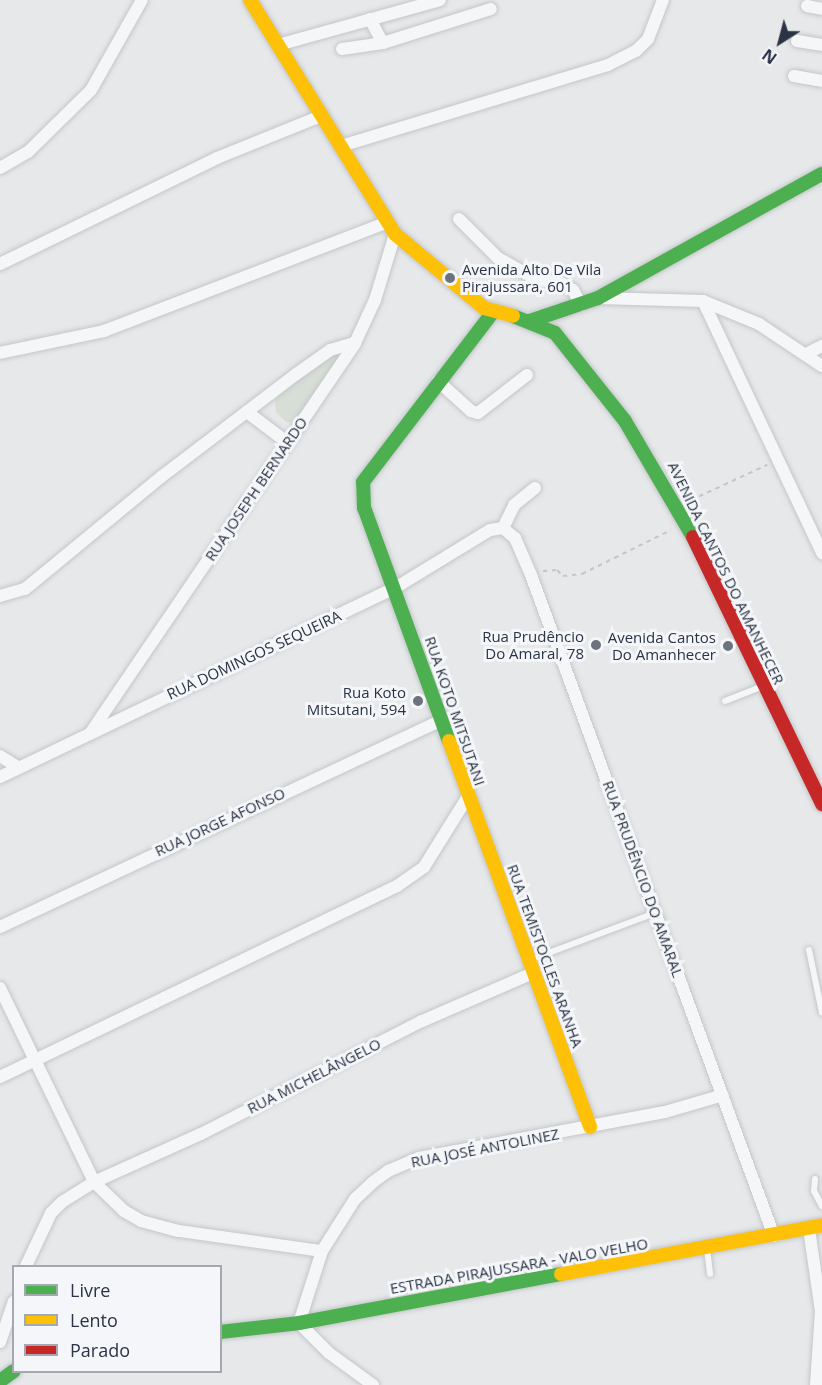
<!DOCTYPE html>
<meta charset="utf-8">
<style>
body{margin:0}
#map{position:relative;width:822px;height:1385px;overflow:hidden;background:#e6e8ea;font-family:"Open Sans",sans-serif}
div>[style]{position:absolute}
[style*='--x']{left:calc(var(--x)*1px);top:calc(var(--y)*1px);width:calc(var(--w)*1px);rotate:calc(var(--a)*1deg)}
.green>*{inset:0;background:#d6ded6}
.path>*{height:2px;margin-top:-1px;transform-origin:0;background:repeating-linear-gradient(90deg,#c5c6ca 0 4.5px,transparent 0 9px)}
.roads{filter:drop-shadow(0 0 2px #c4c6c8) drop-shadow(0 0 2px #c4c6c8)}
.lane>*{height:6px;margin:-3px;padding:0 3px;transform-origin:3px;border-radius:3px;background:#f5f6f7}
.street>*{height:12px;margin:-6px;padding:0 6px;transform-origin:6px;border-radius:6px;background:#f5f6f7}
.fast>*{height:14px;margin:-7px;padding:0 7px;transform-origin:7px;border-radius:7px;background:#4caf50}
.slow>*{height:14px;margin:-7px;padding:0 7px;transform-origin:7px;border-radius:7px;background:#ffc107}
.jam>*{height:14px;margin:-7px;padding:0 7px;transform-origin:7px;border-radius:7px;background:#c62828}
.dots>*{width:16px;height:16px;translate:-50% -50%;box-sizing:border-box;border:3px solid #f4f6f9;border-radius:50%}
span{translate:-50% -50%;white-space:nowrap;text-align:center;line-height:1.15;-webkit-text-stroke:6px #f4f6f9;paint-order:stroke}
.poi-label{font-size:15px;color:#2b3445}
.left{translate:0 -50%;text-align:left}
.right{translate:-100% -50%;text-align:right}
.street-label{font-size:15px;color:#2b3445}
.legend{position:absolute;left:12px;top:1265px;width:210px;height:108px;box-sizing:border-box;background:#f4f6f9;border:2px solid #a4a8b1;margin:0;padding:8px 10px;list-style:none;font-size:18px;color:#2b3445}
.legend li{display:flex;align-items:center;gap:12px;height:30px}
.legend b{width:30px;border:2px solid #a4a8b1}
.north{position:absolute;left:750px;top:12px;width:60px;height:60px;-webkit-text-stroke:4px #f4f6f9;paint-order:stroke;rotate:216deg;font-size:16px;font-weight:700;line-height:24px;text-align:center;color:#2b3445}
.north::after{content:'';display:block;margin:auto;width:21px;height:27px;background:#2b3445;clip-path:polygon(50% 0,100% 100%,50% 72%,0 100%)}
</style>
<div id="map">
<div class="green">
<div style="clip-path:polygon(339px 350px,342px 352px,296px 423px,286px 422px,276px 412px,275px 400px,280px 394px)"></div>
</div>
<div class="path">
<div style="--x:691;--y:500;--w:84;--a:-24.7"></div>
<div style="--x:543;--y:571;--w:14;--a:-4"></div>
<div style="--x:557;--y:570;--w:8;--a:45"></div>
<div style="--x:563;--y:576;--w:19;--a:-6"></div>
<div style="--x:582;--y:574;--w:99;--a:-26.3"></div>
</div>
<div class="roads">
<div class="lane">
<div style="--x:725;--y:701;--w:41;--a:-21.5"></div>
<div style="--x:809;--y:950;--w:64;--a:78.3"></div>
<div style="--x:530;--y:960;--w:134;--a:-20.6"></div>
<div style="--x:815;--y:1179;--w:12;--a:95"></div>
<div style="--x:814;--y:1191;--w:17;--a:62"></div>
<div style="--x:707;--y:1249;--w:25;--a:83"></div>
</div>
<div class="street">
<div style="--x:807;--y:6;--w:15;--a:11"></div>
<div style="--x:370;--y:19;--w:27;--a:62"></div>
<div style="--x:797;--y:41;--w:25;--a:9"></div>
<div style="--x:278;--y:45;--w:168;--a:-15.5"></div>
<div style="--x:342;--y:49;--w:41;--a:-8.3"></div>
<div style="--x:383;--y:43;--w:113;--a:-17.5"></div>
<div style="--x:794;--y:76;--w:28;--a:10"></div>
<div style="--x:341;--y:146;--w:279;--a:-16.9"></div>
<div style="--x:608;--y:65;--w:31;--a:-27"></div>
<div style="--x:636;--y:51;--w:17;--a:-45"></div>
<div style="--x:648;--y:39;--w:42;--a:-69"></div>
<div style="--x:0;--y:168;--w:32;--a:-30"></div>
<div style="--x:28;--y:152;--w:88;--a:-44.5"></div>
<div style="--x:91;--y:90;--w:103;--a:-60.5"></div>
<div style="--x:459;--y:219;--w:55;--a:45"></div>
<div style="--x:498;--y:258;--w:45;--a:29.4"></div>
<div style="--x:537;--y:280;--w:22;--a:5"></div>
<div style="--x:559;--y:282;--w:16;--a:30"></div>
<div style="--x:573;--y:290;--w:17;--a:62"></div>
<div style="--x:0;--y:264;--w:242;--a:-26"></div>
<div style="--x:217;--y:158;--w:112;--a:-22"></div>
<div style="--x:599;--y:298;--w:104;--a:1.7"></div>
<div style="--x:703;--y:301;--w:61;--a:22.3"></div>
<div style="--x:759;--y:324;--w:76;--a:33.7"></div>
<div style="--x:703;--y:301;--w:279;--a:64.7"></div>
<div style="--x:0;--y:353;--w:106;--a:-11.9"></div>
<div style="--x:104;--y:331;--w:302;--a:-21"></div>
<div style="--x:806;--y:354;--w:18;--a:-27"></div>
<div style="--x:438;--y:381;--w:45;--a:42.3"></div>
<div style="--x:471;--y:411;--w:7;--a:16"></div>
<div style="--x:478;--y:413;--w:62;--a:-37.8"></div>
<div style="--x:247;--y:412;--w:51;--a:37.1"></div>
<div style="--x:503;--y:528;--w:16;--a:40"></div>
<div style="--x:515;--y:538;--w:40;--a:66.6"></div>
<div style="--x:531;--y:575;--w:704;--a:69.82"></div>
<div style="--x:503;--y:528;--w:25;--a:-64"></div>
<div style="--x:514;--y:505;--w:27;--a:-39"></div>
<div style="--x:0;--y:596;--w:26;--a:-16"></div>
<div style="--x:25;--y:589;--w:176;--a:-39.5"></div>
<div style="--x:161;--y:477;--w:168;--a:-37.3"></div>
<div style="--x:295;--y:375;--w:43;--a:-35.5"></div>
<div style="--x:330;--y:350;--w:26;--a:-16"></div>
<div style="--x:91;--y:732;--w:470;--a:-55.8"></div>
<div style="--x:355;--y:343;--w:47;--a:-65.1"></div>
<div style="--x:375;--y:300;--w:69;--a:-73.1"></div>
<div style="--x:0;--y:756;--w:22;--a:32"></div>
<div style="--x:0;--y:777;--w:438;--a:-25.6"></div>
<div style="--x:395;--y:588;--w:111;--a:-31.4"></div>
<div style="--x:490;--y:530;--w:13;--a:-9"></div>
<div style="--x:0;--y:927;--w:487;--a:-25.1"></div>
<div style="--x:0;--y:988;--w:216;--a:64.1"></div>
<div style="--x:94;--y:1182;--w:42;--a:44"></div>
<div style="--x:124;--y:1211;--w:20;--a:30"></div>
<div style="--x:141;--y:1221;--w:39;--a:15"></div>
<div style="--x:179;--y:1231;--w:144;--a:8"></div>
<div style="--x:0;--y:1077;--w:441;--a:-25.7"></div>
<div style="--x:397;--y:886;--w:33;--a:-35"></div>
<div style="--x:424;--y:867;--w:81;--a:-58.1"></div>
<div style="--x:809;--y:1229;--w:83;--a:81.7"></div>
<div style="--x:821;--y:1311;--w:74;--a:93.9"></div>
<div style="--x:26;--y:1266;--w:59;--a:-64.7"></div>
<div style="--x:51;--y:1213;--w:16;--a:-45"></div>
<div style="--x:62;--y:1202;--w:38;--a:-32"></div>
<div style="--x:94;--y:1182;--w:117;--a:-24.2"></div>
<div style="--x:201;--y:1134;--w:248;--a:-27.1"></div>
<div style="--x:422;--y:1021;--w:123;--a:-23.4"></div>
<div style="--x:0;--y:1342;--w:43;--a:-71.1"></div>
<div style="--x:373;--y:1385;--w:54;--a:-144"></div>
<div style="--x:329;--y:1353;--w:42;--a:-135"></div>
<div style="--x:299;--y:1323;--w:76;--a:-72.3"></div>
<div style="--x:322;--y:1251;--w:62;--a:-57.6"></div>
<div style="--x:355;--y:1199;--w:25;--a:-43"></div>
<div style="--x:373;--y:1182;--w:19;--a:-36"></div>
<div style="--x:388;--y:1171;--w:34;--a:-23"></div>
<div style="--x:419;--y:1158;--w:250;--a:-10.6"></div>
<div style="--x:665;--y:1112;--w:60;--a:-16.3"></div>
</div>
<div class="fast">
<div style="--x:513;--y:316;--w:45;--a:22"></div>
<div style="--x:555;--y:333;--w:112;--a:51.5"></div>
<div style="--x:625;--y:421;--w:134;--a:59.6"></div>
<div style="--x:530;--y:321;--w:72;--a:-18.7"></div>
<div style="--x:598;--y:298;--w:256;--a:-29"></div>
<div style="--x:449;--y:741;--w:248;--a:-110"></div>
<div style="--x:364;--y:508;--w:26;--a:-92"></div>
<div style="--x:363;--y:482;--w:214;--a:-52.6"></div>
<div style="--x:220;--y:1332;--w:80;--a:-6.5"></div>
<div style="--x:299;--y:1323;--w:267;--a:-10.6"></div>
<div style="--x:0;--y:1381;--w:17;--a:-36"></div>
</div>
<div class="slow">
<div style="--x:250;--y:0;--w:275;--a:58.2"></div>
<div style="--x:395;--y:234;--w:116;--a:39.7"></div>
<div style="--x:484;--y:308;--w:30;--a:15"></div>
<div style="--x:449;--y:741;--w:411;--a:69.9"></div>
<div style="--x:561;--y:1274;--w:266;--a:-10.6"></div>
</div>
<div class="jam">
<div style="--x:693;--y:537;--w:297;--a:64.2"></div>
</div>
</div>
<div class="dots">
<div style="left:450px;top:278px;background:#6c737f"></div>
<div style="left:596px;top:645px;background:#6c737f"></div>
<div style="left:728px;top:646px;background:#6c737f"></div>
<div style="left:418px;top:701px;background:#6c737f"></div>
</div>
<div class="poi-label">
<span class="left" style="left:462px;top:278px">Avenida Alto De Vila<br>Pirajussara, 601</span>
<span class="right" style="left:584px;top:645px">Rua Prudêncio<br>Do Amaral, 78</span>
<span class="right" style="left:716px;top:646px">Avenida Cantos<br>Do Amanhecer</span>
<span class="right" style="left:406px;top:701px">Rua Koto<br>Mitsutani, 594</span>
</div>
<div class="street-label">
<span style="left:256px;top:489px;rotate:-56deg">RUA JOSEPH BERNARDO</span>
<span style="left:726px;top:573px;rotate:64deg">AVENIDA CANTOS DO AMANHECER</span>
<span style="left:254px;top:655px;rotate:-25deg">RUA DOMINGOS SEQUEIRA</span>
<span style="left:455px;top:711px;rotate:71deg">RUA KOTO MITSUTANI</span>
<span style="left:220px;top:822px;rotate:-25deg">RUA JORGE AFONSO</span>
<span style="left:643px;top:879px;rotate:70deg">RUA PRUDÊNCIO DO AMARAL</span>
<span style="left:545px;top:956px;rotate:70deg">RUA TEMISTOCLES ARANHA</span>
<span style="left:314px;top:1076px;rotate:-27deg">RUA MICHELÂNGELO</span>
<span style="left:485px;top:1148px;rotate:-11deg">RUA JOSÉ ANTOLINEZ</span>
<span style="left:519px;top:1266px;rotate:-10deg">ESTRADA PIRAJUSSARA - VALO VELHO</span>
</div>
<ul class="legend">
<li><b style="height:8px;background:#4caf50"></b>Livre</li>
<li><b style="height:8px;background:#ffc107"></b>Lento</li>
<li><b style="height:8px;background:#c62828"></b>Parado</li>
</ul>
<div class="north">N</div>
</div>
